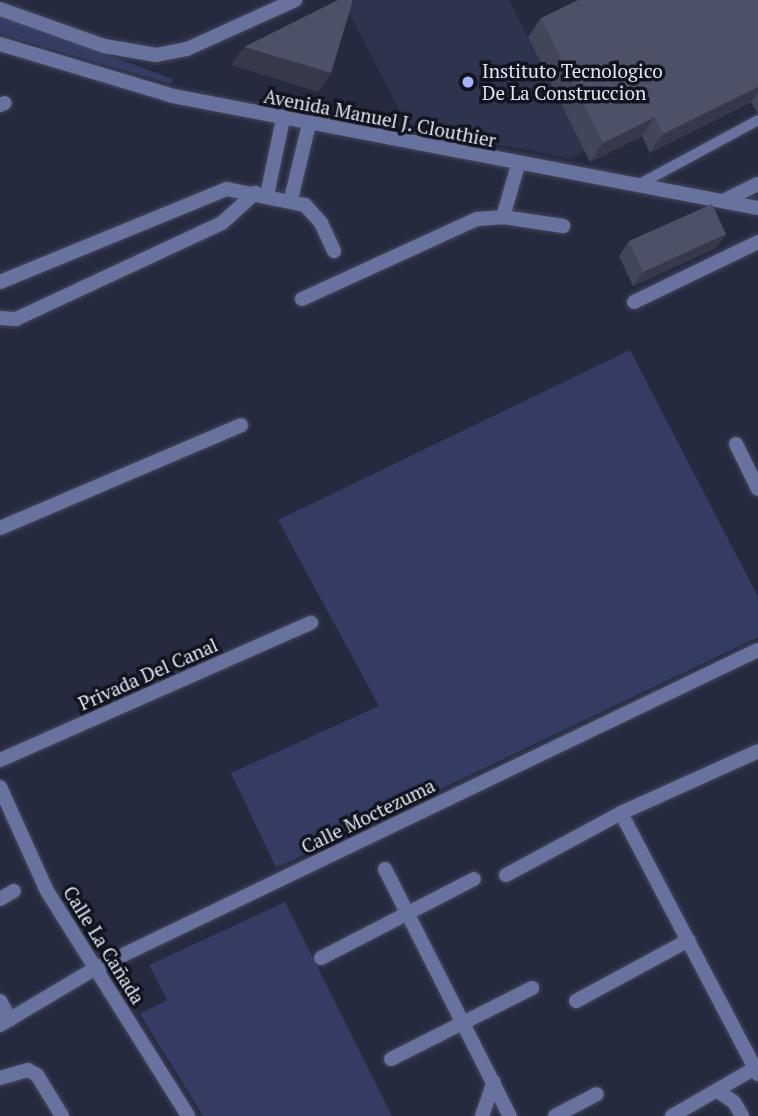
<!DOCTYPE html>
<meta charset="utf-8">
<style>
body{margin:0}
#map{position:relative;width:758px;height:1116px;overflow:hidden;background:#262a3f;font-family:"PT Serif",serif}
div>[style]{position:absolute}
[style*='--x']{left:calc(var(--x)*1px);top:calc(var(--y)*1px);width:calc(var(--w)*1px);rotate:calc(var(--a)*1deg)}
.built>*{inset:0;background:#2f344e}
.green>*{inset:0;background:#353c64}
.roads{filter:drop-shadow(0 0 2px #44485c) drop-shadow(0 0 2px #44485c)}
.service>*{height:10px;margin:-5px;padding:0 5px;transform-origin:5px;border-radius:5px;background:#68729f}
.minor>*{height:14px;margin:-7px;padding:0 7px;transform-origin:7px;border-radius:7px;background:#68729f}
.wall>*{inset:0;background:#414659}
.shaded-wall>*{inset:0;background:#353949}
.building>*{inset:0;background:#4c5168}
.dots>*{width:19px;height:19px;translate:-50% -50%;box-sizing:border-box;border:4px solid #11141d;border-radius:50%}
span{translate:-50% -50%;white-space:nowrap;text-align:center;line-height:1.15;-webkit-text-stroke:7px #11141d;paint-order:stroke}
.poi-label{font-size:19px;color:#e1e5f3}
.left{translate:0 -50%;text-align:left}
.street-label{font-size:19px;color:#e1e5f3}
</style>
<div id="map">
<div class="built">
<div style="clip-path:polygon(355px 0,509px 0,585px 151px,569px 158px,408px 127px,345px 5px)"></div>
</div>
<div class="green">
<div style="clip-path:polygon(0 16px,173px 79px,171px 84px,0 34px)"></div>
<div style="clip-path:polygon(630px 350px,758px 597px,758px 637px,276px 868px,231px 773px,379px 706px,278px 520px)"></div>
<div style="clip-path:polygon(285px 902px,392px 1116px,203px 1116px,140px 1014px,167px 1000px,149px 965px)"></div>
</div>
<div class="roads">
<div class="service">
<div style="--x:638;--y:185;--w:136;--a:-28.4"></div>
</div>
<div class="minor">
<div style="--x:0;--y:9;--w:110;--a:19.6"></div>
<div style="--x:104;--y:46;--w:53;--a:9.8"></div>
<div style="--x:156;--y:55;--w:32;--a:-11"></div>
<div style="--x:187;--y:49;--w:119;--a:-24.4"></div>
<div style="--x:0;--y:44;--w:181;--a:16.7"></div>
<div style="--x:173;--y:96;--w:596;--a:10.84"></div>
<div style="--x:0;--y:105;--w:5;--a:-22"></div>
<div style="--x:267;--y:195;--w:78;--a:-78.1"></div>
<div style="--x:291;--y:199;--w:77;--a:-76.5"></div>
<div style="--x:723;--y:201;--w:39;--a:-26"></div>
<div style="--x:503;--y:217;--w:54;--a:-73.9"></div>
<div style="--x:0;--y:282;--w:245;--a:-22.3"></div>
<div style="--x:227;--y:189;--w:80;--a:11.6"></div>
<div style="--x:305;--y:205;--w:24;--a:48"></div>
<div style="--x:321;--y:223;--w:31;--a:65"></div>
<div style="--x:302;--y:299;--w:192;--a:-24.6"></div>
<div style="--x:477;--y:219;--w:26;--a:-4"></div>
<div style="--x:503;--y:217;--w:61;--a:8.5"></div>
<div style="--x:634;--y:302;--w:138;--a:-25.8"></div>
<div style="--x:0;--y:318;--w:16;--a:4"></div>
<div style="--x:16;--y:319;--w:227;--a:-25"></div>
<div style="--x:222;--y:223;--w:45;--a:-42.3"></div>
<div style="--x:736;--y:444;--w:50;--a:63.9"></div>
<div style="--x:0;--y:528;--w:262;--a:-23.1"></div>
<div style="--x:0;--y:760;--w:340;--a:-23.8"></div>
<div style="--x:0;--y:787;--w:114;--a:65.7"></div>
<div style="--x:47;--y:891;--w:266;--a:57.9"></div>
<div style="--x:621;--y:813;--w:295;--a:62.3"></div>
<div style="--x:385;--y:869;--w:277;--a:63.2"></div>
<div style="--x:506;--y:875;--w:131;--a:-28.3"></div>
<div style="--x:621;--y:813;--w:150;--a:-24.3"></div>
<div style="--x:0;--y:899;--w:16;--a:-30"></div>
<div style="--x:321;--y:958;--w:172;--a:-27.3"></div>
<div style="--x:0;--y:1001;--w:21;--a:61"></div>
<div style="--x:576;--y:1001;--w:128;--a:-28.4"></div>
<div style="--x:0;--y:1025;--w:112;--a:-30.7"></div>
<div style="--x:96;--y:968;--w:734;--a:-25.66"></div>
<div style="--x:391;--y:1059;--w:158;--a:-26.7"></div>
<div style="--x:0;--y:1078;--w:29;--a:-16"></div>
<div style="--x:28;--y:1070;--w:10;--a:29"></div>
<div style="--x:37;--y:1075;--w:48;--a:58.6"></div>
<div style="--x:719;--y:1092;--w:18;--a:34"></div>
<div style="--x:734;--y:1102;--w:16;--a:60"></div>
<div style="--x:482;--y:1116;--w:36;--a:-71"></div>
<div style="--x:555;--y:1116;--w:47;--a:-27.6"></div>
<div style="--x:672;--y:1116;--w:96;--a:-30"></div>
</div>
</div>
<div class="wall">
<div style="clip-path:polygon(758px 0,758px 114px,751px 102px,650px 153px,642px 136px,590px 162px,528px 37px,541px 18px)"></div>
<div style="clip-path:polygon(726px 234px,716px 248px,633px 286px,619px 256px,629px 241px)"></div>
</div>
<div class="shaded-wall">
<div style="clip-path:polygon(244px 47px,331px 73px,318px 92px,231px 65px)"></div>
<div style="clip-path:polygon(758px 87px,758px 92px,751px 102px,650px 153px,663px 134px)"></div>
<div style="clip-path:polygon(655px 117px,642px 136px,590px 162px,603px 143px)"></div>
<div style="clip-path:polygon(726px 234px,716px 248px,633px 286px,643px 272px)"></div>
</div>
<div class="building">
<div style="clip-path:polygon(338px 0,353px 0,331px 73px,244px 47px)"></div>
<div style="clip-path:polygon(578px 0,758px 0,758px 87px,663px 134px,655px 117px,603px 143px,541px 18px)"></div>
<div style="clip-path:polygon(712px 204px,726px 234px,643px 272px,629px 241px)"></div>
</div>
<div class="dots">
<div style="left:468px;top:82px;background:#a2b2fd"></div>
</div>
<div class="poi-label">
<span class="left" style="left:482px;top:82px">Instituto Tecnologico<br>De La Construccion</span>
</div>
<div class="street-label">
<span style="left:380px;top:118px;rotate:11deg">Avenida Manuel J. Clouthier</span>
<span style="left:148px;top:674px;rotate:-24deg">Privada Del Canal</span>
<span style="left:368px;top:816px;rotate:-26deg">Calle Moctezuma</span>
<span style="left:104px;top:945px;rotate:58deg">Calle La Cañada</span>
</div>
</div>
